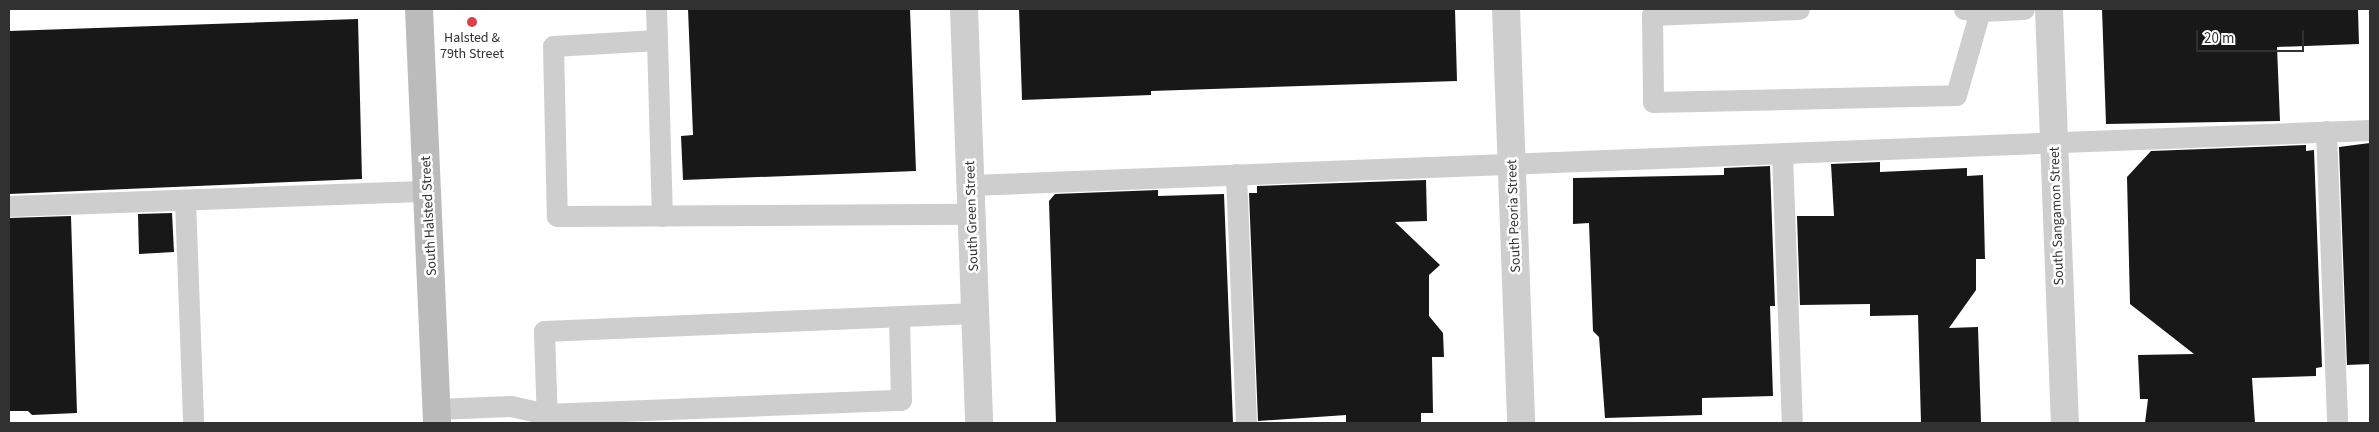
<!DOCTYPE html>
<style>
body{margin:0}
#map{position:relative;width:2379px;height:432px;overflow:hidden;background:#fff;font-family:"Source Sans 3",sans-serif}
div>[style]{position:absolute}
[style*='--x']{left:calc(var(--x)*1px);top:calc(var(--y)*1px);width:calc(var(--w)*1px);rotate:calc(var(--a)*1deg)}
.building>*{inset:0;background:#181818}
.service>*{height:21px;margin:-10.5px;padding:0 10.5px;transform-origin:10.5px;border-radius:10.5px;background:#cecece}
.minor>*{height:28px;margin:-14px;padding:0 14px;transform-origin:14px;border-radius:14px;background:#cecece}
.secondary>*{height:28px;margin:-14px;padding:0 14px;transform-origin:14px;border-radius:14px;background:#bbb}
.dots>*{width:14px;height:14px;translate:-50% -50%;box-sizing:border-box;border:2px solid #fff;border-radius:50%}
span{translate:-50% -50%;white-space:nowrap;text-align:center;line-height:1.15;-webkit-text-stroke:5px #fff;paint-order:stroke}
.poi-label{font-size:14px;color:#313131}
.street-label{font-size:14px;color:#313131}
.frame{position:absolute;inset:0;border:10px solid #313131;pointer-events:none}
.scale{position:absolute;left:2196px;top:30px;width:108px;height:22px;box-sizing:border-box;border:2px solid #313131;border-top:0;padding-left:6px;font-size:15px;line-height:18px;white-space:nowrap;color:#313131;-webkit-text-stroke:4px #fff;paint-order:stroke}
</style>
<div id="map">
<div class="building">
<div style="clip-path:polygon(688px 9px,910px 9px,916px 171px,683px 180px,681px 136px,693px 135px)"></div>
<div style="clip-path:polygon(1019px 9px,1455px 9px,1457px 81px,1151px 91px,1151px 95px,1022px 100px)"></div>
<div style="clip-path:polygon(2102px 9px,2358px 9px,2359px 44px,2277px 47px,2280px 121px,2106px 124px)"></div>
<div style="clip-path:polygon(358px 19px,362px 179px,9px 194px,9px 31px)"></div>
<div style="clip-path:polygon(2370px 143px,2370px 364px,2347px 365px,2339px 147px)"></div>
<div style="clip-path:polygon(2306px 145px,2306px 151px,2314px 150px,2322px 367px,2316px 368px,2316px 376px,2252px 378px,2255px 423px,2145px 423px,2148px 399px,2140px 399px,2138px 355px,2194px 354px,2130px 304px,2127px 177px,2151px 151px)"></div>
<div style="clip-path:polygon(1880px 162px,1880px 172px,1967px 168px,1967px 176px,1983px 175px,1985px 259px,1976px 259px,1976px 290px,1949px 328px,1978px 327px,1981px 423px,1921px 423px,1918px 315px,1870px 316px,1870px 304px,1800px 305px,1797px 216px,1834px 216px,1831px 164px)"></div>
<div style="clip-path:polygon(1770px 166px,1775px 306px,1770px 306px,1773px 396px,1702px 398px,1702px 415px,1605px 418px,1599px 337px,1593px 331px,1589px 223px,1573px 224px,1573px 178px,1724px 175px,1724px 168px)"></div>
<div style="clip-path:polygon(1426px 180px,1427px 221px,1395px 222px,1440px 265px,1429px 275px,1429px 316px,1443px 333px,1444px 357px,1432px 357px,1433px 413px,1421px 413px,1421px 423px,1346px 423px,1346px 415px,1258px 421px,1249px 193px,1257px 193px,1257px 186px)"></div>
<div style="clip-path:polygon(1158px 190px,1158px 196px,1224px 194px,1233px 423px,1056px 423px,1049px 201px,1055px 194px)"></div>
<div style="clip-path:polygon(172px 213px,174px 252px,139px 254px,138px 214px)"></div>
<div style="clip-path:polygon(71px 216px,77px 413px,32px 415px,28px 411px,9px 411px,9px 218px)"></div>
</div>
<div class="service">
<div style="--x:656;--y:9;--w:31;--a:88"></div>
<div style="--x:657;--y:40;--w:104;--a:176.7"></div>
<div style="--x:553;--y:46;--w:170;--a:88.7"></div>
<div style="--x:557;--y:216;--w:414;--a:-0.3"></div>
<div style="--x:1799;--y:9;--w:147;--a:177.7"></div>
<div style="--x:1652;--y:15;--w:87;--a:89.3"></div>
<div style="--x:1653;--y:102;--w:303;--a:-1.3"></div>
<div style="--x:1956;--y:95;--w:87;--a:-74.1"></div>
<div style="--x:1964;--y:9;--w:16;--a:7"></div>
<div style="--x:1980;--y:11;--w:44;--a:-2.6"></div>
<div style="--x:657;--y:40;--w:176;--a:88.4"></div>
<div style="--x:2326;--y:131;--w:292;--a:87.8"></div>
<div style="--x:1782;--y:154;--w:269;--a:87.9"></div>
<div style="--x:1236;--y:174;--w:249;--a:87.7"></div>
<div style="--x:971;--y:185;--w:1400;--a:-2.25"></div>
<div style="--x:185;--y:200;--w:223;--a:87.9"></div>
<div style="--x:9;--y:206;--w:419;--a:-2.1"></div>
<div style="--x:437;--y:409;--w:74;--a:-2.3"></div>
<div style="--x:511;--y:406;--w:36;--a:13"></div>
<div style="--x:546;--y:414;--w:355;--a:-2.3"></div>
<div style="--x:901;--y:400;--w:82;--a:-91.4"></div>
<div style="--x:547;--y:423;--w:92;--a:-91.9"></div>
<div style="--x:544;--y:331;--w:431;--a:-2.4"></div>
</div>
<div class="minor">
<div style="--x:964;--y:9;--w:414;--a:87.9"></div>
<div style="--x:1506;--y:9;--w:414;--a:87.9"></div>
<div style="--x:2049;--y:9;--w:414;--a:87.8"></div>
</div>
<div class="secondary">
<div style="--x:419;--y:9;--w:414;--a:87.5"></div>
</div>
<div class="dots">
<div style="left:472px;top:22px;background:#d9414c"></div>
</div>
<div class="poi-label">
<span style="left:472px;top:46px">Halsted &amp;<br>79th Street</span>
</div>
<div class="street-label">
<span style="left:429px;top:216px;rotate:-93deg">South Halsted Street</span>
<span style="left:972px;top:216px;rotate:-92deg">South Green Street</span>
<span style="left:1514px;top:216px;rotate:-92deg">South Peoria Street</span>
<span style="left:2057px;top:216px;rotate:-92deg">South Sangamon Street</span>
</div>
<div class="frame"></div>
<div class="scale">20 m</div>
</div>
